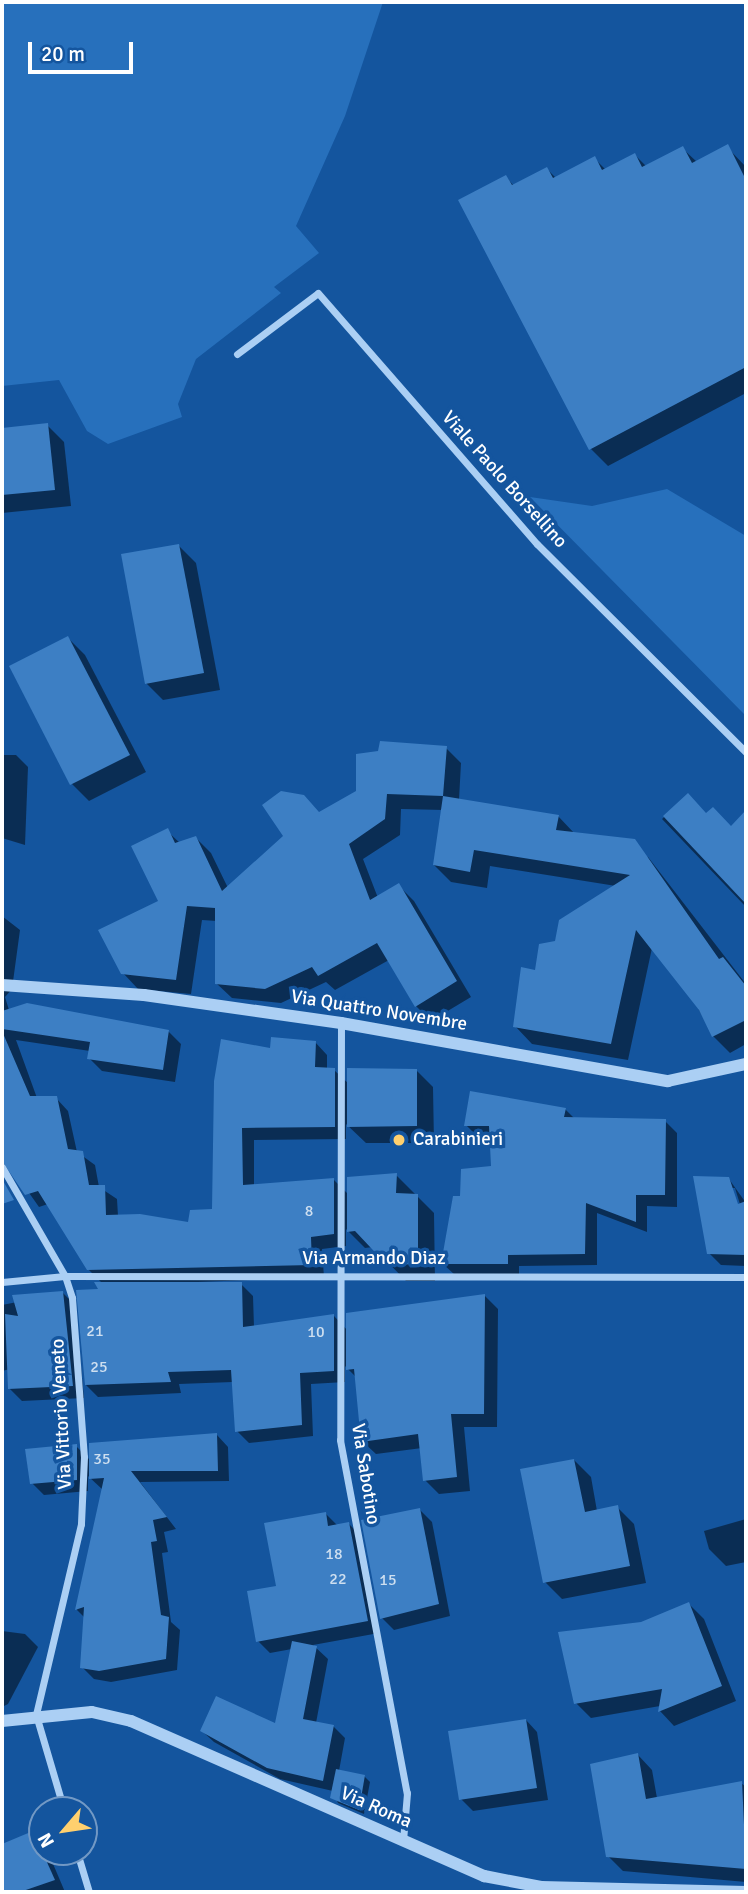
<!DOCTYPE html>
<style>
body{margin:0}
#map{position:relative;width:748px;height:1894px;overflow:hidden;background:#14559e;font-family:Signika,sans-serif}
div>[style]{position:absolute}
[style*='--x']{left:calc(var(--x)*1px);top:calc(var(--y)*1px);width:calc(var(--w)*1px);rotate:calc(var(--a)*1deg)}
.green>*{inset:0;background:#2770bc}
.shadow>*{inset:0;background:#0007}
.building>*{inset:0;background:#3d7fc4}
.minor>*{height:7px;margin:-3.5px;padding:0 3.5px;transform-origin:3.5px;border-radius:3.5px;background:#abcff4}
.tertiary>*{height:12px;margin:-6px;padding:0 6px;transform-origin:6px;border-radius:6px;background:#abcff4}
.dots>*{width:19px;height:19px;translate:-50% -50%;box-sizing:border-box;border:4px solid #14559e;border-radius:50%}
span{translate:-50% -50%;white-space:nowrap;text-align:center;line-height:1.15;-webkit-text-stroke:7px #14559e;paint-order:stroke}
.number-label{font-size:16px;color:#cedff0}
.number-label span{-webkit-text-stroke-width:0}
.street-label{font-size:19px;color:#fff}
.poi-label{font-size:19px;color:#fff}
.left{translate:0 -50%;text-align:left}
.frame{position:absolute;inset:0;border:4px solid #fff;pointer-events:none}
.north{position:absolute;left:28px;top:1796px;width:70px;height:70px;box-sizing:border-box;background:#14559e;border:2px solid #7299c5;border-radius:50%;rotate:241deg;font-size:19px;font-weight:700;line-height:28px;text-align:center;color:#fff}
.north::after{content:'';display:block;margin:auto;width:24px;height:32px;background:#ffd06e;clip-path:polygon(50% 0,100% 100%,50% 72%,0 100%)}
.scale{position:absolute;left:28px;top:42px;width:105px;height:32px;box-sizing:border-box;border:4px solid #fff;border-top:0;padding-left:9px;font-size:21px;line-height:24px;white-space:nowrap;color:#fff;-webkit-text-stroke:5px #14559e;paint-order:stroke}
</style>
<div id="map">
<div class="green">
<div style="clip-path:polygon(2px 2px,383px 2px,345px 116px,296px 226px,319px 253px,274px 287px,281px 293px,196px 359px,178px 404px,182px 417px,108px 444px,87px 431px,59px 380px,2px 386px)"></div>
<div style="clip-path:polygon(667px 489px,746px 536px,745px 715px,530px 497px,592px 506px)"></div>
</div>
<div class="shadow">
<div style="clip-path:polygon(727px 147px,746px 167px,746px 393px,608px 466px,591px 449px,506px 177px,514px 186px,547px 169px,556px 178px,594px 158px,606px 170px,635px 155px,647px 167px,682px 148px,697px 162px)"></div>
<div style="clip-path:polygon(47px 425px,64px 442px,71px 506px,2px 513px,2px 430px)"></div>
<div style="clip-path:polygon(179px 546px,196px 563px,220px 690px,163px 700px,146px 683px)"></div>
<div style="clip-path:polygon(68px 638px,85px 655px,146px 772px,89px 801px,72px 784px,11px 667px)"></div>
<div style="clip-path:polygon(446px 748px,461px 763px,459px 800px,558px 816px,575px 834px,648px 857px,746px 984px,746px 1044px,730px 1053px,713px 1036px,690px 993px,652px 948px,628px 1060px,532px 1044px,515px 1026px,537px 972px,557px 943px,616px 886px,490px 866px,487px 888px,451px 882px,434px 865px,443px 810px,401px 809px,400px 835px,363px 859px,378px 898px,399px 886px,414px 901px,471px 997px,431px 1021px,416px 1006px,389px 960px,335px 990px,326px 982px,281px 1003px,232px 998px,216px 983px,217px 921px,202px 920px,191px 994px,138px 989px,123px 973px,160px 901px,167px 831px,180px 843px,196px 838px,211px 853px,228px 888px,320px 813px)"></div>
<div style="clip-path:polygon(2px 755px,16px 755px,28px 767px,25px 845px,2px 838px)"></div>
<div style="clip-path:polygon(688px 795px,707px 815px,731px 828px,739px 820px,746px 827px,746px 907px,662px 819px)"></div>
<div style="clip-path:polygon(2px 916px,20px 930px,12px 989px,5px 997px,9px 1010px,168px 1031px,181px 1044px,175px 1082px,102px 1071px,89px 1058px,90px 1051px,16px 1040px,37px 1098px,56px 1098px,68px 1111px,77px 1152px,95px 1165px,99px 1187px,117px 1199px,118px 1216px,189px 1224px,214px 1211px,215px 1081px,271px 1050px,315px 1042px,327px 1055px,327px 1069px,334px 1070px,349px 1084px,416px 1070px,433px 1087px,434px 1143px,366px 1143px,346px 1124px,346px 1139px,254px 1140px,254px 1186px,334px 1180px,348px 1194px,396px 1175px,434px 1213px,435px 1281px,406px 1281px,373px 1247px,365px 1248px,346px 1229px,346px 1246px,322px 1249px,324px 1277px,146px 1284px,241px 1284px,253px 1296px,254px 1327px,334px 1316px,348px 1331px,485px 1296px,498px 1309px,497px 1427px,464px 1427px,470px 1491px,439px 1494px,425px 1480px,422px 1448px,376px 1454px,362px 1441px,356px 1377px,345px 1366px,345px 1382px,311px 1384px,313px 1436px,249px 1443px,237px 1431px,233px 1382px,179px 1384px,181px 1393px,98px 1397px,86px 1385px,103px 1284px,88px 1269px,48px 1204px,39px 1207px,15px 1173px,2px 1166px)"></div>
<div style="clip-path:polygon(565px 1109px,575px 1119px,665px 1121px,677px 1133px,677px 1207px,647px 1206px,647px 1232px,597px 1213px,597px 1265px,519px 1266px,519px 1275px,455px 1275px,443px 1264px,462px 1198px,492px 1168px,491px 1137px,478px 1137px,466px 1125px)"></div>
<div style="clip-path:polygon(evenodd,729px 1179px,746px 1203px,746px 1266px,721px 1265px,709px 1253px,729px 1179px,731px 1188px,735px 1188px,742px 1211px,739px 1212px,731px 1188px)"></div>
<div style="clip-path:polygon(63px 1293px,75px 1305px,84px 1398px,22px 1401px,9px 1388px,10px 1369px,2px 1371px,2px 1305px)"></div>
<div style="clip-path:polygon(217px 1435px,228px 1447px,229px 1481px,140px 1482px,176px 1529px,164px 1532px,168px 1552px,162px 1553px,171px 1622px,180px 1630px,177px 1670px,111px 1682px,94px 1679px,82px 1667px,85px 1618px,77px 1610px,103px 1490px,88px 1476px,88px 1491px,44px 1495px,32px 1483px,76px 1446px,91px 1461px)"></div>
<div style="clip-path:polygon(574px 1460px,591px 1477px,597px 1511px,617px 1507px,634px 1524px,646px 1583px,562px 1599px,545px 1582px)"></div>
<div style="clip-path:polygon(420px 1510px,432px 1522px,450px 1616px,394px 1630px,382px 1618px)"></div>
<div style="clip-path:polygon(325px 1513px,338px 1526px,349px 1524px,361px 1536px,379px 1633px,313px 1645px,328px 1659px,316px 1723px,333px 1726px,345px 1738px,339px 1771px,364px 1776px,370px 1782px,364px 1814px,338px 1803px,333px 1791px,280px 1779px,214px 1742px,202px 1731px,276px 1726px,292px 1649px,270px 1653px,258px 1641px,278px 1587px)"></div>
<div style="clip-path:polygon(746px 1519px,746px 1562px,726px 1566px,709px 1549px,704px 1531px)"></div>
<div style="clip-path:polygon(689px 1604px,704px 1619px,736px 1701px,674px 1726px,660px 1711px,660px 1706px,591px 1718px,576px 1703px,641px 1624px)"></div>
<div style="clip-path:polygon(2px 1631px,25px 1634px,38px 1647px,8px 1704px,2px 1707px)"></div>
<div style="clip-path:polygon(526px 1720px,537px 1732px,548px 1800px,473px 1811px,461px 1799px)"></div>
<div style="clip-path:polygon(638px 1755px,652px 1770px,657px 1798px,741px 1783px,746px 1787px,746px 1882px,623px 1871px,608px 1856px)"></div>
<div style="clip-path:polygon(33px 1833px,42px 1842px,42px 1852px,48px 1852px,65px 1892px,2px 1892px,2px 1846px)"></div>
</div>
<div class="building">
<div style="clip-path:polygon(728px 144px,746px 180px,746px 367px,589px 450px,458px 200px,506px 175px,512px 185px,547px 167px,553px 178px,595px 156px,602px 170px,635px 153px,642px 167px,683px 146px,692px 163px)"></div>
<div style="clip-path:polygon(48px 423px,55px 490px,2px 495px,2px 428px)"></div>
<div style="clip-path:polygon(179px 544px,204px 673px,145px 684px,121px 554px)"></div>
<div style="clip-path:polygon(68px 636px,130px 755px,70px 785px,9px 666px)"></div>
<div style="clip-path:polygon(380px 741px,447px 746px,443px 796px,387px 794px,385px 819px,349px 844px,370px 900px,399px 883px,457px 981px,415px 1007px,377px 943px,318px 976px,312px 967px,265px 989px,215px 984px,215px 908px,187px 906px,176px 980px,121px 974px,98px 930px,158px 901px,131px 846px,168px 828px,175px 843px,196px 836px,222px 891px,283px 836px,262px 805px,281px 791px,304px 795px,319px 812px,356px 791px,356px 754px,378px 751px)"></div>
<div style="clip-path:polygon(688px 793px,706px 813px,713px 807px,731px 826px,746px 810px,746px 904px,663px 816px)"></div>
<div style="clip-path:polygon(443px 796px,559px 815px,556px 830px,635px 839px,719px 959px,723px 957px,746px 986px,746px 1020px,712px 1037px,699px 1010px,636px 930px,611px 1044px,513px 1027px,521px 967px,535px 970px,539px 944px,555px 941px,559px 920px,630px 875px,474px 850px,470px 872px,433px 865px)"></div>
<div style="clip-path:polygon(27px 1003px,169px 1030px,163px 1070px,87px 1059px,90px 1042px,2px 1029px,2px 1011px)"></div>
<div style="clip-path:polygon(2px 1031px,30px 1096px,57px 1096px,68px 1149px,83px 1151px,89px 1185px,105px 1185px,106px 1215px,140px 1214px,188px 1222px,190px 1210px,212px 1209px,214px 1081px,221px 1039px,270px 1048px,271px 1037px,316px 1041px,315px 1067px,335px 1068px,335px 1127px,242px 1128px,243px 1185px,334px 1178px,334px 1234px,311px 1237px,312px 1265px,87px 1270px,38px 1191px,25px 1195px,2px 1161px)"></div>
<div style="clip-path:polygon(347px 1068px,417px 1069px,417px 1126px,347px 1127px)"></div>
<div style="clip-path:polygon(470px 1091px,566px 1108px,564px 1117px,666px 1119px,665px 1195px,636px 1195px,636px 1222px,586px 1203px,585px 1254px,508px 1255px,508px 1264px,441px 1264px,453px 1196px,460px 1196px,461px 1169px,491px 1166px,489px 1126px,464px 1126px)"></div>
<div style="clip-path:polygon(397px 1173px,396px 1193px,418px 1194px,418px 1264px,387px 1265px,355px 1231px,347px 1232px,347px 1177px)"></div>
<div style="clip-path:polygon(693px 1176px,729px 1177px,738px 1204px,746px 1201px,746px 1255px,707px 1254px)"></div>
<div style="clip-path:polygon(2px 1179px,14px 1200px,2px 1204px)"></div>
<div style="clip-path:polygon(94px 1282px,242px 1282px,243px 1327px,334px 1314px,334px 1371px,300px 1373px,302px 1425px,235px 1432px,231px 1370px,168px 1372px,171px 1382px,85px 1385px,76px 1290px,98px 1289px)"></div>
<div style="clip-path:polygon(63px 1291px,73px 1386px,8px 1389px,5px 1314px,18px 1316px,12px 1295px)"></div>
<div style="clip-path:polygon(485px 1294px,484px 1414px,451px 1414px,457px 1477px,423px 1481px,418px 1434px,361px 1442px,354px 1369px,346px 1370px,346px 1313px)"></div>
<div style="clip-path:polygon(217px 1433px,218px 1471px,131px 1471px,167px 1517px,153px 1520px,157px 1541px,151px 1542px,161px 1615px,169px 1617px,166px 1659px,99px 1671px,80px 1668px,84px 1607px,75px 1610px,104px 1478px,89px 1479px,89px 1443px)"></div>
<div style="clip-path:polygon(77px 1444px,77px 1480px,30px 1484px,25px 1449px)"></div>
<div style="clip-path:polygon(574px 1459px,585px 1512px,618px 1505px,630px 1566px,543px 1583px,520px 1469px)"></div>
<div style="clip-path:polygon(420px 1508px,439px 1604px,380px 1619px,361px 1520px)"></div>
<div style="clip-path:polygon(326px 1512px,328px 1526px,349px 1522px,368px 1621px,256px 1642px,247px 1591px,276px 1586px,264px 1523px)"></div>
<div style="clip-path:polygon(689px 1602px,722px 1686px,658px 1712px,662px 1689px,574px 1704px,558px 1632px,641px 1622px)"></div>
<div style="clip-path:polygon(292px 1641px,317px 1646px,303px 1719px,334px 1725px,323px 1781px,267px 1768px,200px 1731px,216px 1696px,275px 1723px)"></div>
<div style="clip-path:polygon(526px 1719px,537px 1788px,459px 1800px,448px 1731px)"></div>
<div style="clip-path:polygon(638px 1753px,646px 1799px,742px 1781px,746px 1869px,606px 1857px,590px 1764px)"></div>
<div style="clip-path:polygon(336px 1769px,365px 1775px,359px 1810px,330px 1798px)"></div>
<div style="clip-path:polygon(33px 1831px,55px 1880px,20px 1892px,2px 1892px,2px 1844px)"></div>
</div>
<div class="minor">
<div style="--x:237;--y:354;--w:101;--a:-37"></div>
<div style="--x:318;--y:293;--w:333;--a:48.9"></div>
<div style="--x:537;--y:544;--w:295;--a:44.9"></div>
<div style="--x:341;--y:1023;--w:417;--a:90.1"></div>
<div style="--x:340;--y:1440;--w:359;--a:79.3"></div>
<div style="--x:407;--y:1793;--w:48;--a:94.8"></div>
<div style="--x:2;--y:1167;--w:126;--a:60"></div>
<div style="--x:65;--y:1276;--w:23;--a:72"></div>
<div style="--x:72;--y:1298;--w:159;--a:85.7"></div>
<div style="--x:84;--y:1457;--w:67;--a:92.6"></div>
<div style="--x:81;--y:1524;--w:196;--a:103.3"></div>
<div style="--x:36;--y:1715;--w:99;--a:73.6"></div>
<div style="--x:2;--y:1282;--w:63;--a:-5.4"></div>
<div style="--x:65;--y:1276;--w:681;--a:0.08"></div>
<div style="--x:77;--y:1852;--w:42;--a:73.3"></div>
</div>
<div class="tertiary">
<div style="--x:2;--y:985;--w:142;--a:4"></div>
<div style="--x:144;--y:995;--w:199;--a:8.1"></div>
<div style="--x:341;--y:1023;--w:332;--a:10.1"></div>
<div style="--x:668;--y:1081;--w:80;--a:-12.3"></div>
<div style="--x:2;--y:1721;--w:90;--a:-5.7"></div>
<div style="--x:92;--y:1712;--w:40;--a:13"></div>
<div style="--x:131;--y:1721;--w:386;--a:23.7"></div>
<div style="--x:484;--y:1876;--w:58;--a:10.9"></div>
<div style="--x:541;--y:1887;--w:205;--a:1.4"></div>
</div>
<div class="dots">
<div style="left:399px;top:1140px;background:#ffd06e"></div>
</div>
<div class="number-label">
<span style="left:309px;top:1211px">8</span>
<span style="left:95px;top:1331px">21</span>
<span style="left:316px;top:1332px">10</span>
<span style="left:99px;top:1367px">25</span>
<span style="left:102px;top:1459px">35</span>
<span style="left:334px;top:1554px">18</span>
<span style="left:338px;top:1579px">22</span>
<span style="left:388px;top:1580px">15</span>
</div>
<div class="street-label">
<span style="left:504px;top:480px;rotate:48deg">Viale Paolo Borsellino</span>
<span style="left:379px;top:1011px;rotate:9deg">Via Quattro Novembre</span>
<span style="left:374px;top:1259px">Via Armando Diaz</span>
<span style="left:62px;top:1414px;rotate:-93deg">Via Vittorio Veneto</span>
<span style="left:365px;top:1474px;rotate:81deg">Via Sabotino</span>
<span style="left:376px;top:1808px;rotate:24deg">Via Roma</span>
</div>
<div class="poi-label">
<span class="left" style="left:413px;top:1140px">Carabinieri</span>
</div>
<div class="frame"></div>
<div class="north">N</div>
<div class="scale">20 m</div>
</div>
